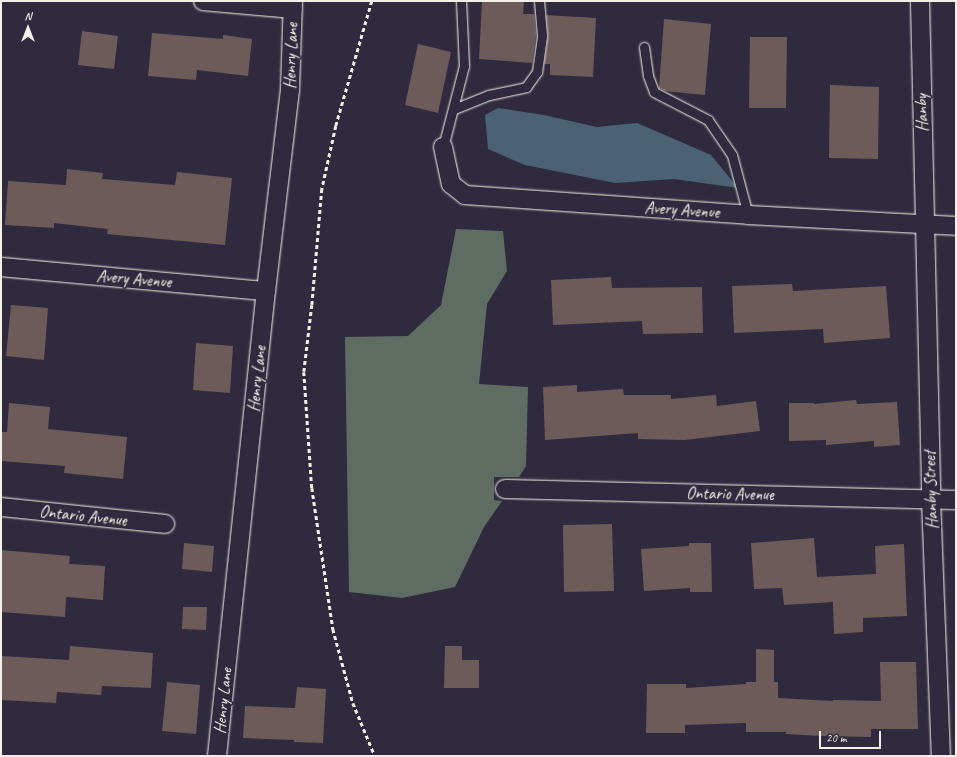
<!DOCTYPE html>
<style>
body{margin:0}
#map{position:relative;width:957px;height:757px;overflow:hidden;background:#2f2a3d;font-family:Caveat,sans-serif}
div>[style]{position:absolute}
[style*='--x']{left:calc(var(--x)*1px);top:calc(var(--y)*1px);width:calc(var(--w)*1px);rotate:calc(var(--a)*1deg)}
.green>*{inset:0;background:#5f6c62}
.water>*{inset:0;background:#4a6274}
.building>*{inset:0;background:#6d5b5a}
.path>*{height:2.5px;margin-top:-1.25px;transform-origin:0;background:repeating-linear-gradient(90deg,#f4f1e8 0 4px,transparent 0 7px)}
.roads{filter:drop-shadow(0 0 1px #f4f1e8) drop-shadow(0 0 1px #f4f1e8)}
.lane>*{height:9px;margin:-4.5px;padding:0 4.5px;transform-origin:4.5px;border-radius:4.5px;background:#2f2a3d}
.street>*{height:18px;margin:-9px;padding:0 9px;transform-origin:9px;border-radius:9px;background:#2f2a3d}
span{translate:-50% -50%;white-space:nowrap;text-align:center;line-height:1.15;-webkit-text-stroke:3.5px #2f2a3d;paint-order:stroke}
.street-label{font-size:17px;color:#f4f1e8}
.frame{position:absolute;inset:0;border:2px solid #f4f1e8;pointer-events:none}
.north{position:absolute;left:8px;top:8px;width:40px;height:40px;-webkit-text-stroke:3px #2f2a3d;paint-order:stroke;rotate:0deg;font-size:11px;font-weight:700;line-height:16px;text-align:center;color:#f4f1e8}
.north::after{content:'';display:block;margin:auto;width:14px;height:18px;background:#f4f1e8;clip-path:polygon(50% 0,100% 100%,50% 72%,0 100%)}
.scale{position:absolute;left:819px;top:731px;width:62px;height:18px;box-sizing:border-box;border:2px solid #f4f1e8;border-top:0;padding-left:5px;font-size:12px;line-height:14px;white-space:nowrap;color:#f4f1e8;-webkit-text-stroke:3px #2f2a3d;paint-order:stroke}
</style>
<div id="map">
<div class="green">
<div style="clip-path:polygon(456px 229px,503px 231px,507px 271px,487px 304px,479px 384px,528px 387px,526px 466px,519px 477px,494px 477px,494px 500px,502px 501px,484px 527px,455px 587px,402px 598px,349px 592px,345px 337px,408px 336px,441px 305px)"></div>
</div>
<div class="water">
<div style="clip-path:polygon(498px 108px,544px 115px,597px 127px,637px 123px,711px 155px,738px 188px,674px 179px,615px 183px,525px 165px,488px 149px,485px 115px)"></div>
</div>
<div class="building">
<div style="clip-path:polygon(482px 1px,524px 1px,523px 14px,534px 14px,536px 35px,532px 63px,479px 59px)"></div>
<div style="clip-path:polygon(546px 15px,596px 18px,593px 77px,550px 75px,550px 64px,544px 64px,548px 36px)"></div>
<div style="clip-path:polygon(664px 19px,711px 24px,705px 95px,664px 91px,659px 88px)"></div>
<div style="clip-path:polygon(82px 31px,118px 36px,114px 69px,78px 65px)"></div>
<div style="clip-path:polygon(152px 33px,223px 39px,223px 35px,252px 39px,248px 76px,197px 70px,196px 80px,148px 76px)"></div>
<div style="clip-path:polygon(750px 37px,787px 37px,786px 108px,749px 108px)"></div>
<div style="clip-path:polygon(418px 44px,451px 52px,438px 113px,405px 105px)"></div>
<div style="clip-path:polygon(830px 85px,879px 87px,878px 159px,829px 158px)"></div>
<div style="clip-path:polygon(67px 169px,103px 173px,102px 179px,175px 185px,177px 172px,232px 178px,225px 245px,107px 234px,108px 229px,54px 223px,54px 228px,5px 225px,8px 181px,66px 185px)"></div>
<div style="clip-path:polygon(611px 277px,612px 288px,702px 287px,703px 333px,643px 334px,642px 321px,553px 325px,551px 280px)"></div>
<div style="clip-path:polygon(792px 284px,793px 291px,886px 286px,890px 338px,824px 343px,823px 329px,734px 333px,732px 286px)"></div>
<div style="clip-path:polygon(11px 305px,48px 308px,44px 360px,6px 356px)"></div>
<div style="clip-path:polygon(196px 343px,233px 346px,230px 393px,193px 390px)"></div>
<div style="clip-path:polygon(577px 385px,577px 392px,623px 389px,624px 395px,671px 395px,671px 399px,716px 395px,717px 406px,756px 401px,760px 431px,685px 440px,638px 439px,638px 433px,545px 440px,543px 387px)"></div>
<div style="clip-path:polygon(856px 400px,857px 404px,897px 402px,900px 445px,874px 447px,874px 441px,826px 445px,826px 440px,789px 441px,789px 403px,814px 403px,814px 404px)"></div>
<div style="clip-path:polygon(9px 403px,50px 407px,48px 429px,127px 437px,123px 479px,64px 473px,65px 466px,1px 461px,1px 432px,7px 432px)"></div>
<div style="clip-path:polygon(612px 524px,614px 591px,564px 592px,563px 525px)"></div>
<div style="clip-path:polygon(814px 538px,817px 577px,876px 574px,875px 546px,904px 544px,907px 616px,863px 618px,863px 632px,834px 634px,833px 602px,784px 605px,782px 588px,754px 589px,751px 543px)"></div>
<div style="clip-path:polygon(184px 543px,214px 546px,212px 572px,182px 569px)"></div>
<div style="clip-path:polygon(689px 543px,711px 543px,712px 592px,690px 592px,690px 588px,644px 591px,641px 549px,689px 546px)"></div>
<div style="clip-path:polygon(1px 550px,70px 556px,69px 564px,105px 566px,103px 600px,66px 597px,65px 617px,1px 612px)"></div>
<div style="clip-path:polygon(183px 607px,207px 607px,206px 630px,182px 629px)"></div>
<div style="clip-path:polygon(70px 646px,153px 653px,151px 688px,102px 686px,101px 695px,57px 692px,56px 703px,1px 700px,1px 656px,69px 660px)"></div>
<div style="clip-path:polygon(445px 646px,462px 646px,462px 660px,479px 660px,479px 688px,444px 688px)"></div>
<div style="clip-path:polygon(756px 649px,774px 650px,774px 682px,778px 682px,778px 698px,833px 701px,833px 700px,881px 701px,880px 662px,916px 662px,918px 729px,871px 729px,871px 737px,821px 736px,786px 734px,786px 732px,746px 732px,746px 723px,685px 725px,685px 733px,646px 733px,647px 684px,686px 684px,686px 688px,746px 684px,746px 682px,756px 682px)"></div>
<div style="clip-path:polygon(167px 682px,200px 685px,196px 734px,162px 731px)"></div>
<div style="clip-path:polygon(297px 687px,326px 689px,323px 743px,294px 742px,294px 740px,243px 738px,245px 706px,295px 708px)"></div>
</div>
<div class="path">
<div style="--x:372;--y:1;--w:130;--a:106.1"></div>
<div style="--x:336;--y:126;--w:65;--a:102.5"></div>
<div style="--x:322;--y:189;--w:116;--a:94.9"></div>
<div style="--x:312;--y:305;--w:67;--a:96.8"></div>
<div style="--x:304;--y:372;--w:116;--a:86.1"></div>
<div style="--x:312;--y:488;--w:143;--a:81.5"></div>
<div style="--x:333;--y:629;--w:77;--a:74.9"></div>
<div style="--x:353;--y:703;--w:57;--a:67.5"></div>
</div>
<div class="roads">
<div class="lane">
<div style="--x:644;--y:47;--w:29;--a:82"></div>
<div style="--x:648;--y:76;--w:17;--a:69"></div>
<div style="--x:654;--y:92;--w:61;--a:27.4"></div>
<div style="--x:708;--y:120;--w:42;--a:55.6"></div>
<div style="--x:732;--y:155;--w:62;--a:75.1"></div>
<div style="--x:454;--y:109;--w:38;--a:-22"></div>
<div style="--x:489;--y:95;--w:38;--a:-12"></div>
<div style="--x:526;--y:87;--w:19;--a:-54"></div>
<div style="--x:537;--y:72;--w:37;--a:-82"></div>
<div style="--x:542;--y:35;--w:34;--a:-95"></div>
<div style="--x:443;--y:147;--w:84;--a:-75.5"></div>
<div style="--x:464;--y:66;--w:65;--a:-92.6"></div>
</div>
<div class="street">
<div style="--x:203;--y:1;--w:90;--a:5.1"></div>
<div style="--x:920;--y:1;--w:498;--a:88.7"></div>
<div style="--x:931;--y:499;--w:257;--a:87.8"></div>
<div style="--x:443;--y:147;--w:38;--a:78"></div>
<div style="--x:451;--y:184;--w:18;--a:38"></div>
<div style="--x:465;--y:195;--w:284;--a:4"></div>
<div style="--x:748;--y:215;--w:208;--a:3"></div>
<div style="--x:1;--y:267;--w:266;--a:5.2"></div>
<div style="--x:505;--y:489;--w:451;--a:1.4"></div>
<div style="--x:1;--y:507;--w:165;--a:5.9"></div>
<div style="--x:217;--y:756;--w:468;--a:-84"></div>
<div style="--x:266;--y:291;--w:202;--a:-83.2"></div>
<div style="--x:290;--y:90;--w:89;--a:-88.1"></div>
</div>
</div>
<div class="street-label">
<span style="left:291px;top:56px;rotate:-88deg">Henry Lane</span>
<span style="left:922px;top:113px;rotate:-91deg">Hanby</span>
<span style="left:682px;top:210px;rotate:4deg">Avery Avenue</span>
<span style="left:134px;top:279px;rotate:5deg">Avery Avenue</span>
<span style="left:257px;top:379px;rotate:-84deg">Henry Lane</span>
<span style="left:931px;top:490px;rotate:-92deg">Hanby Street</span>
<span style="left:730px;top:494px;rotate:1deg">Ontario Avenue</span>
<span style="left:83px;top:516px;rotate:6deg">Ontario Avenue</span>
<span style="left:223px;top:701px;rotate:-84deg">Henry Lane</span>
</div>
<div class="frame"></div>
<div class="north">N</div>
<div class="scale">20 m</div>
</div>
